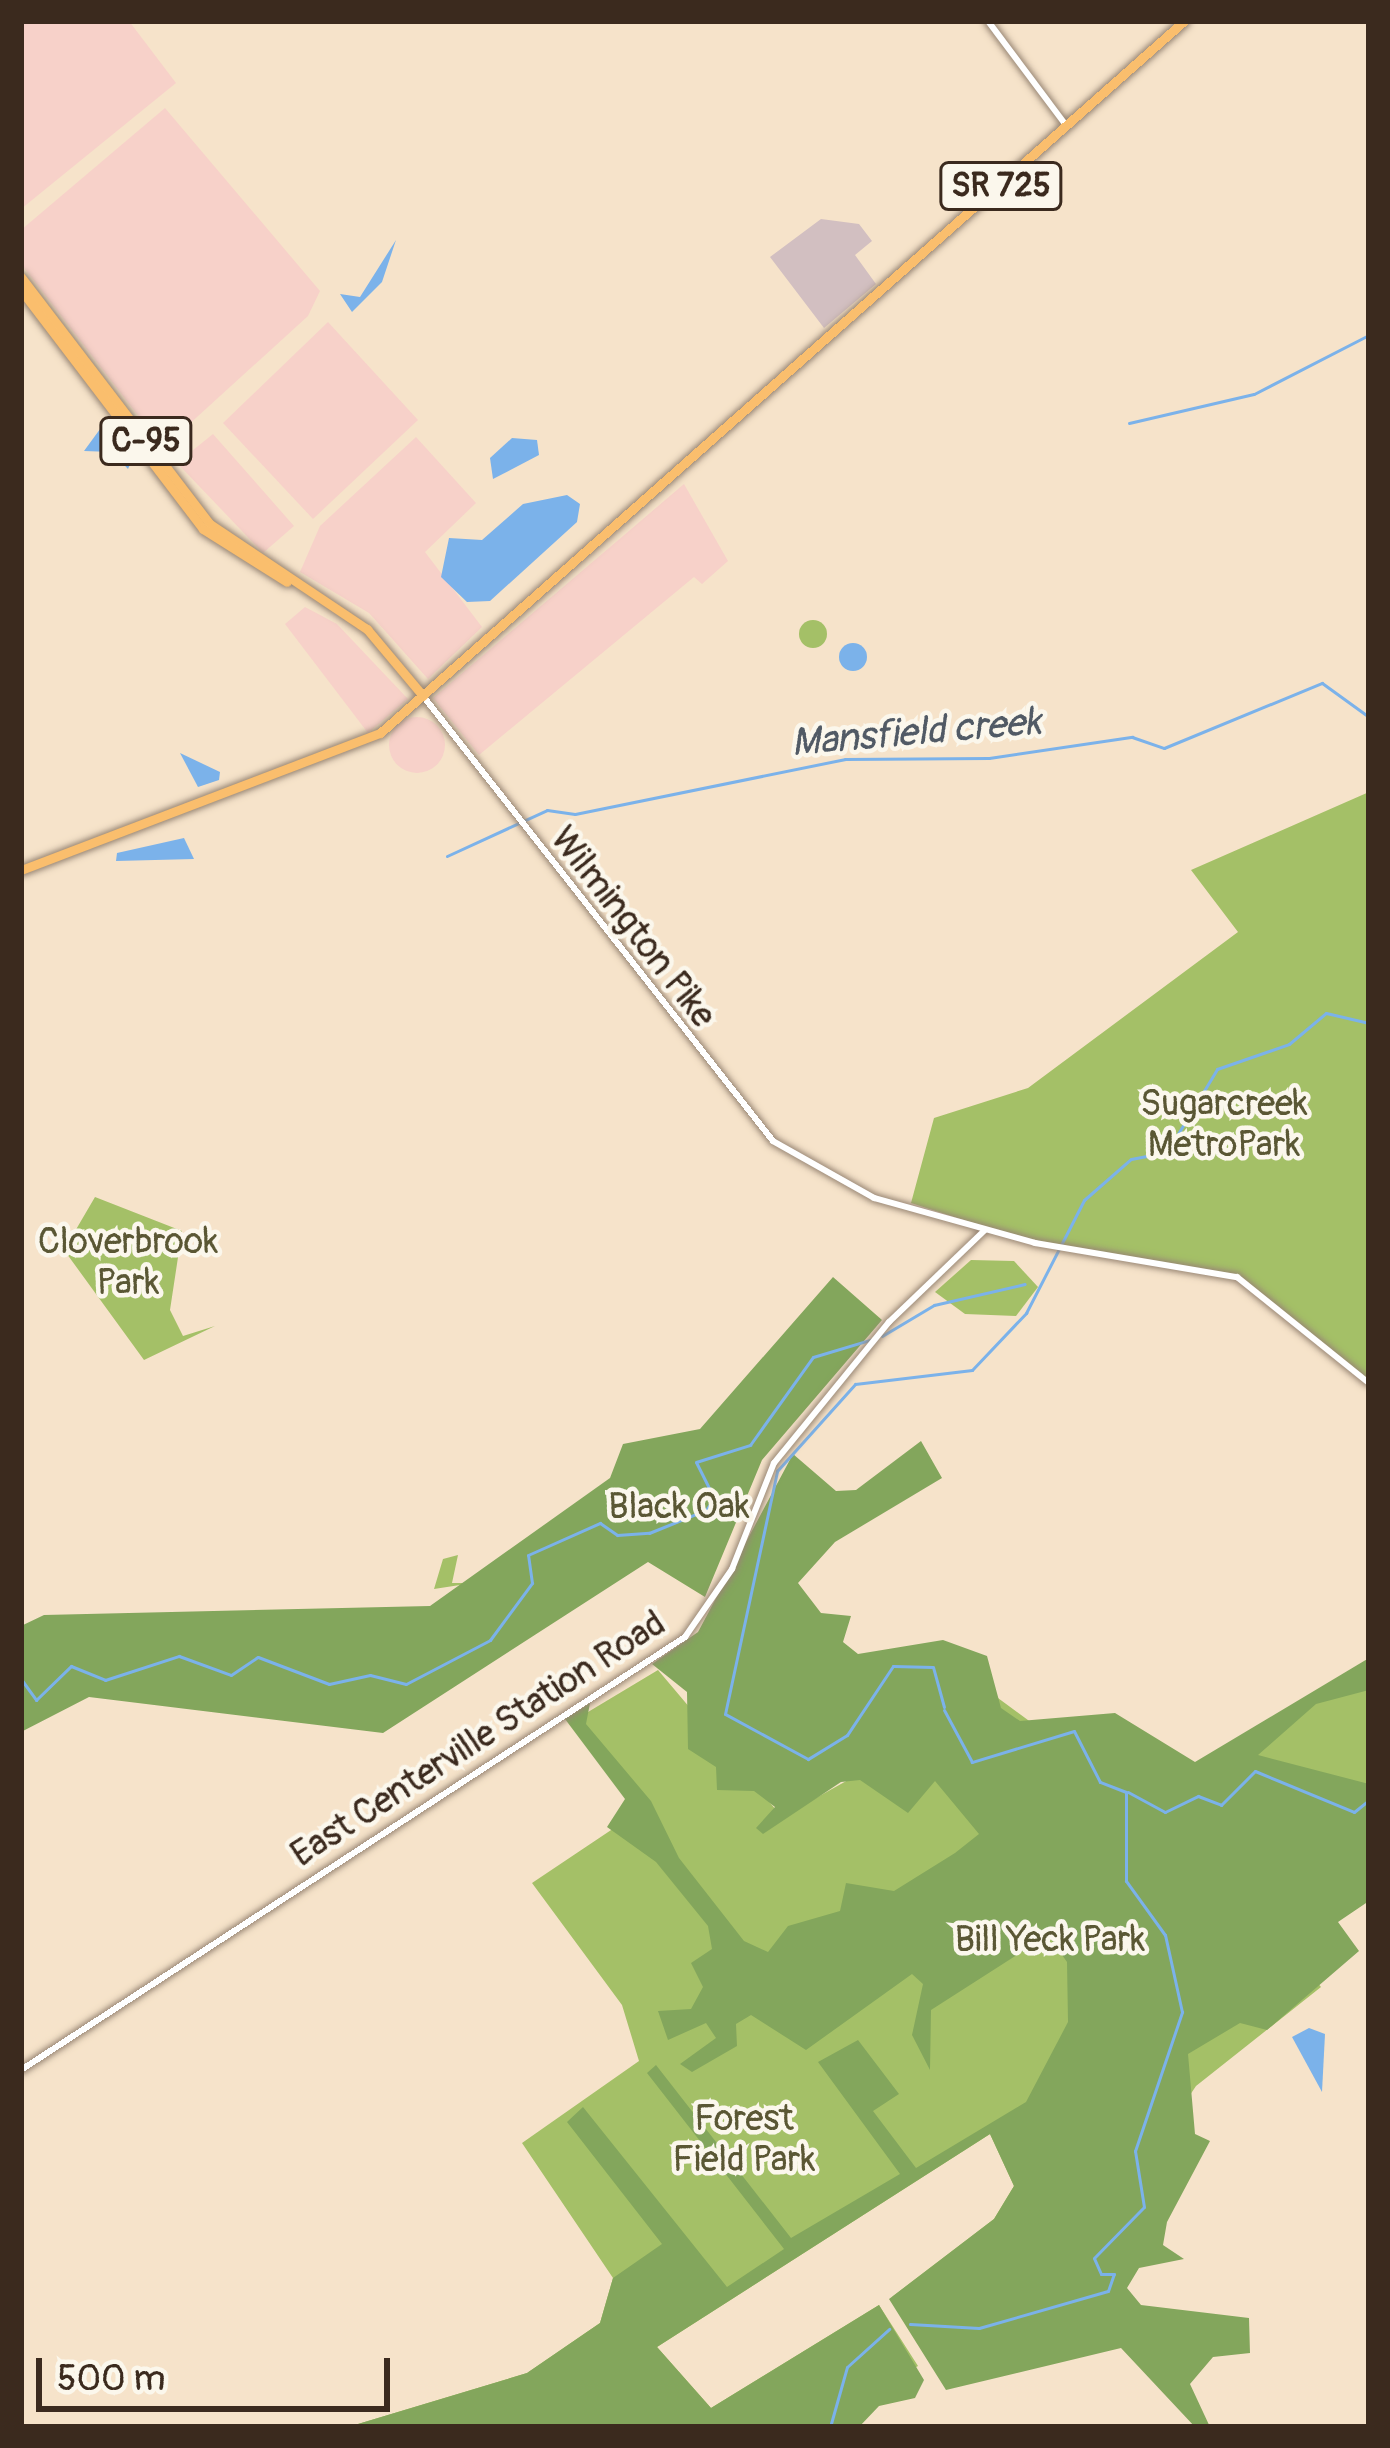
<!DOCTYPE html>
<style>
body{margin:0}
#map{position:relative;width:1390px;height:2448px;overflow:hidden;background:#f6e3ca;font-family:Pangolin,sans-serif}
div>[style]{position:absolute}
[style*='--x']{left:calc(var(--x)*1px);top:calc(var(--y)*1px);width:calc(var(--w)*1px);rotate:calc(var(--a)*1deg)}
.built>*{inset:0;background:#f7d1c9}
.round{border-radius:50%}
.industrial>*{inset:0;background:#d2bfc1}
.green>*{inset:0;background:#a4c067}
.forest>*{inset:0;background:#83a65c}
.water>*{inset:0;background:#7bb2ea}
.stream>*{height:3px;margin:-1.5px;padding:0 1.5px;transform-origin:1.5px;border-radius:1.5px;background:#7bb2ea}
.roads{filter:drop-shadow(0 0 3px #988674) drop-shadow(0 0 3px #988674)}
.minor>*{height:6px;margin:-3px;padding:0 3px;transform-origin:3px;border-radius:3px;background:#fff}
.major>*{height:9px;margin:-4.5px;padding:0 4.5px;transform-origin:4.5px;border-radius:4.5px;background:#fabe6d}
span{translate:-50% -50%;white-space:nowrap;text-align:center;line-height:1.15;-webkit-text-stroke:9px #fbf7ec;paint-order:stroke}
.shield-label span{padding:3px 9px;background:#fbf7ec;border:3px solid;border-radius:9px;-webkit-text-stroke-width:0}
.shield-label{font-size:33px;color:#3b2a1e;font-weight:700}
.street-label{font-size:36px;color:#3b2a1e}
.park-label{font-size:36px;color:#5a5734}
.water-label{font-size:39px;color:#515a65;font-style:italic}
.frame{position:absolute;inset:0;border:24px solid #3b2a1e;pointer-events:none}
.scale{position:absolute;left:36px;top:2358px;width:354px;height:54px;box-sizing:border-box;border:6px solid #3b2a1e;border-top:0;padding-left:15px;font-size:36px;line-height:42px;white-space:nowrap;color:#3b2a1e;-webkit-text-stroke:9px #fbf7ec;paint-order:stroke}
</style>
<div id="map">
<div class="built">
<div style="clip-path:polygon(21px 21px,129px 21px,176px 83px,21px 209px)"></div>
<div style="clip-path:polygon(165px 108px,320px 291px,308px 316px,163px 448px,21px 264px,21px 230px)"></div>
<div style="clip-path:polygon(328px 322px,418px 420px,313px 519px,223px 423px)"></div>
<div style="clip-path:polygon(213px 434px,294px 526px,263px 553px,177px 463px)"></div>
<div style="clip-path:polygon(416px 437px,476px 503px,425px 552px,482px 627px,428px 679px,369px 613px,300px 572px,320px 526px)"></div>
<div style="clip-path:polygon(684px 484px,728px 561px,702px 584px,694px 577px,479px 755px,433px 698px)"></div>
<div style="clip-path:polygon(305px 607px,337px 624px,408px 699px,368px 733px,285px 624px)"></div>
<div class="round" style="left:389px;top:717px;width:56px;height:56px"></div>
</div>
<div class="industrial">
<div style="clip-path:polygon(821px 219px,859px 224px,872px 241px,855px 255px,876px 284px,824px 328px,770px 257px)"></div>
</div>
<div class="green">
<div class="round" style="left:799px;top:620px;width:28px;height:28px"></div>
<div style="clip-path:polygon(1369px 792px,1369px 1383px,1237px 1277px,1035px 1243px,911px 1203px,934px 1118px,1028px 1088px,1238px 932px,1191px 870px)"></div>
<div style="clip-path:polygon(95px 1197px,182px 1231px,170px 1310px,183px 1336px,215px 1326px,144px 1360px,64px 1250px)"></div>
<div style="clip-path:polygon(971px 1260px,1014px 1261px,1038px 1287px,1016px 1316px,965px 1314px,935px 1292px)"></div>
<div style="clip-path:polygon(458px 1555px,452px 1583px,473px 1583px,434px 1589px,443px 1559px)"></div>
<div style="clip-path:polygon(934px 1651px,1051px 1737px,1189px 1783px,1369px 1669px,1369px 1808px,1253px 1902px,1321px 1987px,1196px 2086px,1083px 2255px,892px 2297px,994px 2219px,1014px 2186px,990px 2134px,657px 2347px,711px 2408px,879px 2305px,918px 2366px,813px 2427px,348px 2427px,527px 2373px,600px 2323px,613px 2278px,522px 2143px,639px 2061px,622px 2005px,532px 1883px,641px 1810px,573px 1721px,658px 1670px,782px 1817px,857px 1775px)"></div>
</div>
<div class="forest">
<div style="clip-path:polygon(833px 1277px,882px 1320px,762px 1460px,705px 1597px,648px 1562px,383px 1733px,89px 1697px,21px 1732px,21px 1626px,44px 1615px,430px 1606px,610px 1478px,623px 1444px,700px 1429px)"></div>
<div style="clip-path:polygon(921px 1441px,942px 1478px,835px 1542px,798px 1583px,821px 1613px,851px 1616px,843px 1642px,858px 1654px,943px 1640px,987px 1656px,1001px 1708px,1020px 1721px,1115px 1713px,1195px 1762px,1369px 1658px,1369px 1690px,1316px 1704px,1258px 1755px,1369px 1784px,1369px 1901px,1338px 1922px,1359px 1951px,1267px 2030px,1240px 2023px,1188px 2054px,1195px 2134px,1210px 2141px,1167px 2222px,1163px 2245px,1184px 2259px,1139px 2268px,1127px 2288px,1141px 2305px,1249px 2318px,1250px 2353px,1213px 2357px,1190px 2384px,1210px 2427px,1195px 2427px,1121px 2348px,946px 2390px,889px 2299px,994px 2219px,1014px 2186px,990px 2134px,657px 2347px,711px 2408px,879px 2305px,924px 2380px,915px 2398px,879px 2406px,859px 2427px,348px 2427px,527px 2373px,600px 2323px,613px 2278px,662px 2244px,567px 2122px,583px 2107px,727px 2287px,784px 2249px,647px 2073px,656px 2065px,791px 2238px,900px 2174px,818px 2062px,858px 2040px,899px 2094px,873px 2111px,916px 2168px,1026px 2102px,1068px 2022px,1067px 1962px,1048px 1935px,931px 2010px,930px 2070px,912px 2035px,923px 1984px,912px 1974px,806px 2050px,751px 2015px,736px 2024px,737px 2046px,692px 2072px,680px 2064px,716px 2038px,706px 2023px,668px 2040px,658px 2011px,691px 2009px,703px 1987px,691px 1963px,712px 1949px,708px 1926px,656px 1862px,607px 1827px,625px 1799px,565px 1719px,590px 1703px,586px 1724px,651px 1801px,679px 1858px,744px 1941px,768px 1952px,788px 1926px,840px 1911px,846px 1883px,894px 1891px,955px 1853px,979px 1834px,935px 1781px,908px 1813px,860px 1780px,841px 1782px,763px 1834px,756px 1828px,775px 1807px,754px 1791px,717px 1790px,716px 1767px,688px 1749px,687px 1692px,652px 1664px,698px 1632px,793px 1454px,836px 1491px,856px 1490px)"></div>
</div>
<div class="water">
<div style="clip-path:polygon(396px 240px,382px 282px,352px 312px,340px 294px,360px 297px)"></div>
<div style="clip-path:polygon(103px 425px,131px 462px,128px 469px,112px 452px,84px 451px)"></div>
<div style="clip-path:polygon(512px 438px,537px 440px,539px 455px,493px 479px,490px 458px)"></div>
<div style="clip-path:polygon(567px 495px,580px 504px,577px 522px,490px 601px,467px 602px,441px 577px,449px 538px,482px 540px,523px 504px)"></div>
<div class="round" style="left:839px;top:643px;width:28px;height:28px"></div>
<div style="clip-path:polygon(180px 753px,220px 772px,219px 780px,198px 787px)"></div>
<div style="clip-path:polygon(184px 838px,194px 859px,116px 861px,117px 853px)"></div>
<div style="clip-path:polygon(1309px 2028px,1325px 2034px,1322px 2092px,1292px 2037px)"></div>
</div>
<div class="stream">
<div style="--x:1129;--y:423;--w:128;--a:-13.1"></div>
<div style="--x:1254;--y:394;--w:129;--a:-27.2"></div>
<div style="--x:447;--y:856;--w:110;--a:-24.7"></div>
<div style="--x:547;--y:810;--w:28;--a:8"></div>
<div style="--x:575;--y:814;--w:276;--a:-11.5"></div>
<div style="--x:845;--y:759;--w:144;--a:-0.4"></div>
<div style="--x:989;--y:758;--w:145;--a:-8.4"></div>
<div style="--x:1132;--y:737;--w:34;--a:19"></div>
<div style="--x:1164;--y:748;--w:171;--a:-22.4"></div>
<div style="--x:1322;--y:683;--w:58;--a:35.9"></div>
<div style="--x:882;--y:1336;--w:61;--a:-30.8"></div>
<div style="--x:934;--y:1305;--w:93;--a:-13"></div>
<div style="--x:21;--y:1679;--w:26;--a:54"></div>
<div style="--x:36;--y:1700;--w:49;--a:-44.2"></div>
<div style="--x:71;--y:1666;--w:37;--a:22"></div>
<div style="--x:105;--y:1680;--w:78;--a:-18"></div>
<div style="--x:179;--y:1656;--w:55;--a:20.1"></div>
<div style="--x:231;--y:1675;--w:32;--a:-34"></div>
<div style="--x:258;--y:1657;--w:76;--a:20.8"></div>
<div style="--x:329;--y:1684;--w:42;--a:-12.4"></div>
<div style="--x:370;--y:1675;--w:37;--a:14"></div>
<div style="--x:406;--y:1684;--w:95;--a:-27.6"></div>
<div style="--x:490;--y:1640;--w:71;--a:-53.6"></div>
<div style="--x:532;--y:1583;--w:28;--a:-98"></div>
<div style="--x:528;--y:1555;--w:79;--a:-24"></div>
<div style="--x:600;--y:1523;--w:21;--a:35"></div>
<div style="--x:617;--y:1535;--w:32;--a:-4"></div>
<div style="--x:649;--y:1533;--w:61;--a:-22"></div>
<div style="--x:706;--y:1510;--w:14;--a:-56"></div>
<div style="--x:714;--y:1498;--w:40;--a:-116.6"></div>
<div style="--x:696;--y:1462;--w:57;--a:-17.5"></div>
<div style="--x:750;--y:1445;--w:108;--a:-54.4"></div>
<div style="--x:813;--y:1357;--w:63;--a:-16.7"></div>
<div style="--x:944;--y:1707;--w:41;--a:-105.4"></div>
<div style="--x:933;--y:1667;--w:40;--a:-178.6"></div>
<div style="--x:893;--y:1666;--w:83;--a:123.7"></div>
<div style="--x:847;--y:1735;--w:46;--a:148.4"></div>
<div style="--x:808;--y:1759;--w:94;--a:-151.5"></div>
<div style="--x:725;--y:1714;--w:249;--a:-77.9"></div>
<div style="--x:777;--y:1471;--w:117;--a:-48.1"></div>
<div style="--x:855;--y:1384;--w:118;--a:-6.8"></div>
<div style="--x:972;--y:1370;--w:79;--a:-46.5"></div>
<div style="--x:1026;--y:1313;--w:127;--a:-62.8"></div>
<div style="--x:1084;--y:1200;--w:62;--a:-41.1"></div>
<div style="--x:1131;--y:1159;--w:37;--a:-11"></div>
<div style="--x:1167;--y:1152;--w:97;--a:-58.9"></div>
<div style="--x:1217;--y:1069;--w:76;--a:-19.1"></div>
<div style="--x:1289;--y:1044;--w:48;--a:-40"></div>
<div style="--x:1326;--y:1013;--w:44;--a:13.1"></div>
<div style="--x:1128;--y:1792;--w:42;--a:28.4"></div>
<div style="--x:1165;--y:1812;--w:37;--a:-26"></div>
<div style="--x:1198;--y:1796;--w:25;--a:21"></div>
<div style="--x:1221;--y:1805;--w:48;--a:-45"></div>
<div style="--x:1255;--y:1771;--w:107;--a:22.5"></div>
<div style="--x:1354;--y:1812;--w:19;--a:-39"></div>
<div style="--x:910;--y:2324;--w:69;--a:3.3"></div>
<div style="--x:979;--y:2328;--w:134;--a:-16"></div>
<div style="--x:1108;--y:2291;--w:18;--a:-71"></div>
<div style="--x:1114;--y:2274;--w:13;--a:180"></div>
<div style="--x:1101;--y:2274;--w:17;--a:-114"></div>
<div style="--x:1094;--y:2258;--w:71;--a:-45.6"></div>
<div style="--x:1144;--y:2207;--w:57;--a:-99.1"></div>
<div style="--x:1135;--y:2151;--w:147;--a:-71.3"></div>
<div style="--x:1182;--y:2012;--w:79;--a:-102.4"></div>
<div style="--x:1165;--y:1935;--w:67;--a:-125.8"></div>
<div style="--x:1126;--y:1881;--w:89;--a:-90"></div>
<div style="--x:1126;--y:1792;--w:28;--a:-159"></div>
<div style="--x:1100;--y:1782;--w:57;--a:-117"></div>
<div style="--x:1074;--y:1731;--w:107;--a:163.1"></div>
<div style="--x:972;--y:1762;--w:59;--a:-118.3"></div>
<div style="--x:588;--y:2427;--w:15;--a:0"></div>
<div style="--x:830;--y:2427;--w:62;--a:-74.2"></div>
<div style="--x:847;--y:2367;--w:57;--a:-42.1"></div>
</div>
<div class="roads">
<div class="minor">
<div style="--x:988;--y:21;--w:129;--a:53.2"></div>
<div style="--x:423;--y:696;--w:566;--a:51.81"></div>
<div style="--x:773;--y:1141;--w:116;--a:29.4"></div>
<div style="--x:874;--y:1198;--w:167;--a:15.6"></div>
<div style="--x:1035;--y:1243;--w:205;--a:9.6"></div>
<div style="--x:1237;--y:1277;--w:169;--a:38.8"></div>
<div style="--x:21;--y:2070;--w:793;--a:-33.11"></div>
<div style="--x:685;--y:1637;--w:83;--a:-55.3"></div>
<div style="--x:732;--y:1569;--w:114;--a:-68.4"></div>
<div style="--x:774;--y:1463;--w:182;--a:-50.8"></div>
<div style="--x:889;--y:1322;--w:133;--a:-43.8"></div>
</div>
<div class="major">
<div style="--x:21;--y:277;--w:311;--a:52.6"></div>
<div style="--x:210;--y:524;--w:189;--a:33.8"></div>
<div style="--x:367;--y:629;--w:87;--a:50.1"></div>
<div style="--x:21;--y:290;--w:300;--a:52.7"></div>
<div style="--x:203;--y:529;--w:99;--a:32.2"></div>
<div style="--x:21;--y:870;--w:384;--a:-20.9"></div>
<div style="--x:380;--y:733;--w:1074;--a:-41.53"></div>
</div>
</div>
<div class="shield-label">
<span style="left:1001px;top:186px">SR 725</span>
<span style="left:146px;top:441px">C-95</span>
</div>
<div class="street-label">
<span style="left:633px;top:927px;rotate:52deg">Wilmington Pike</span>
<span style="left:478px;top:1739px;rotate:-33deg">East Centerville Station Road</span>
</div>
<div class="park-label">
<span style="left:1224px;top:1124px">Sugarcreek<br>MetroPark</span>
<span style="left:128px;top:1262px">Cloverbrook<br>Park</span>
<span style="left:679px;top:1507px">Black Oak</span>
<span style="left:1050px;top:1940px">Bill Yeck Park</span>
<span style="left:744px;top:2139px">Forest<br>Field Park</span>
</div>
<div class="water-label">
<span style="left:916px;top:733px;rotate:-5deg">Mansfield creek</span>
</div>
<div class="frame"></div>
<div class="scale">500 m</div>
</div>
